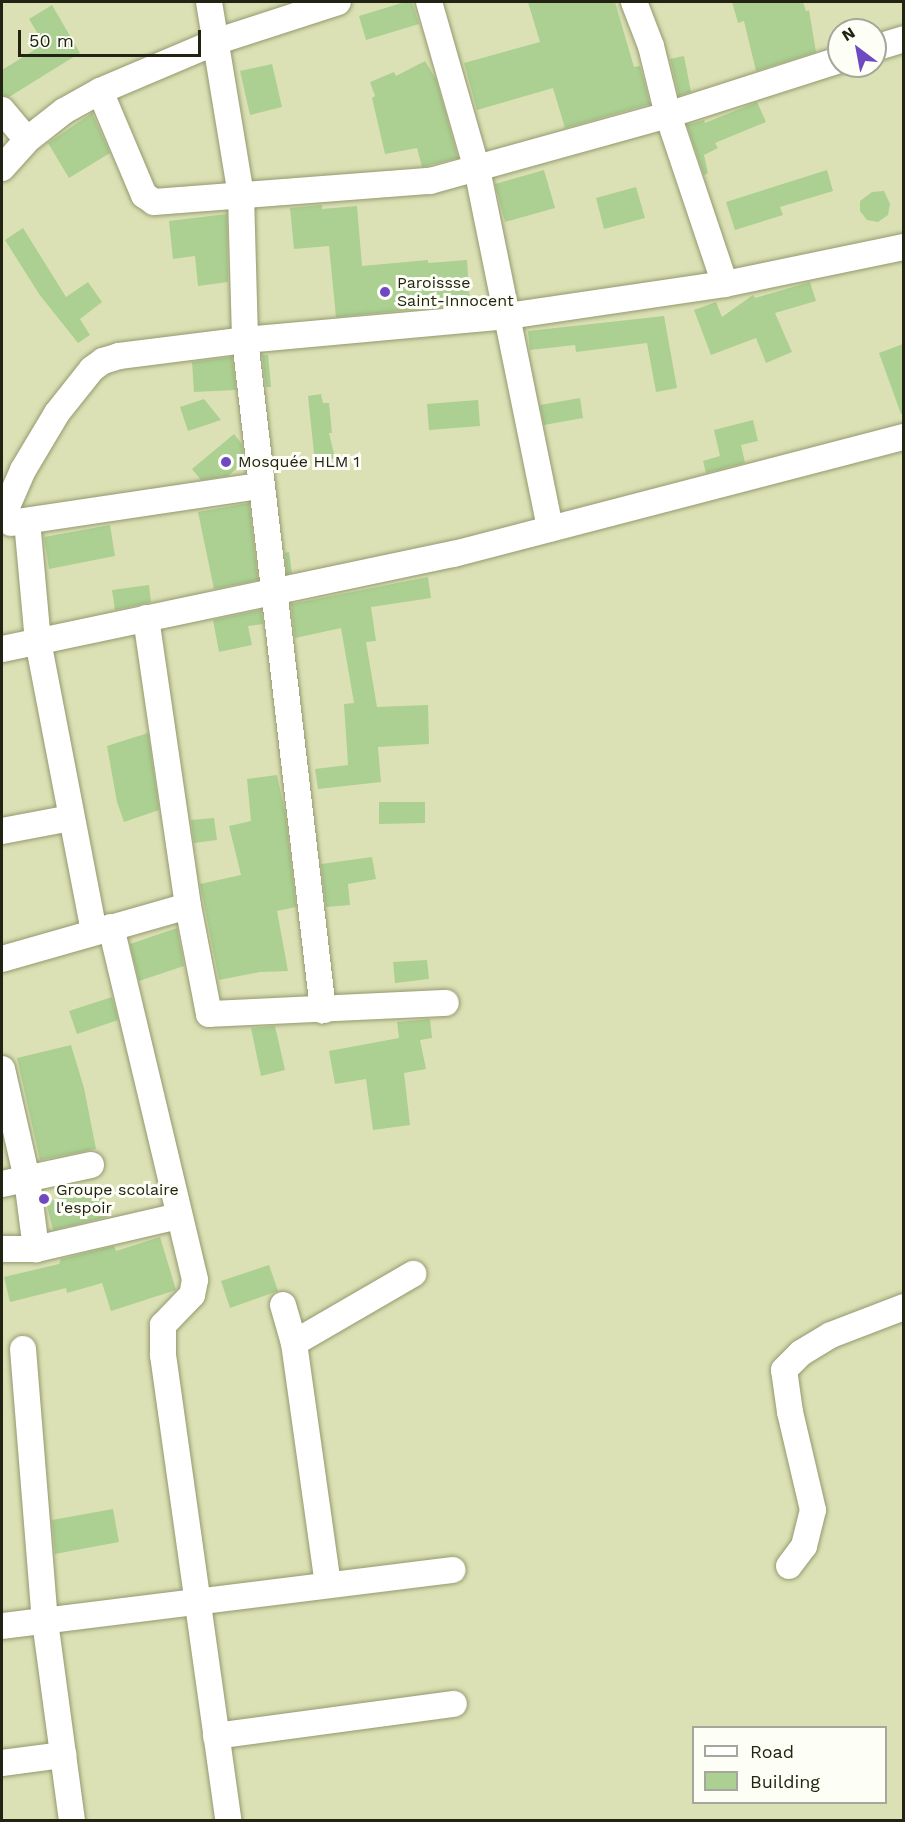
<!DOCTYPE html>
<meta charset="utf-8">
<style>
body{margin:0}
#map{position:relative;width:905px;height:1822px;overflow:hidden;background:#dce1b5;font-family:"Work Sans",sans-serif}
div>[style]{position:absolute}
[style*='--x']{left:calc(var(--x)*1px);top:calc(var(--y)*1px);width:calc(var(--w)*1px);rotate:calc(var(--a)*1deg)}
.building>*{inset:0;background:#abd092}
.roads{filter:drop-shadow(0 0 2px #94996f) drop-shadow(0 0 2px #94996f)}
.minor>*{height:26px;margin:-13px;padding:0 13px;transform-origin:13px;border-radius:13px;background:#fff}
.dots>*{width:16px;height:16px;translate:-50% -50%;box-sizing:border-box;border:3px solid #fdfff6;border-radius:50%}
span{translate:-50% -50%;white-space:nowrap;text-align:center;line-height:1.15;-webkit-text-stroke:6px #fdfff6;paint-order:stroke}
.poi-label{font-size:16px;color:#222312}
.left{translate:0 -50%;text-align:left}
.frame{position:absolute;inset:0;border:3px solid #222312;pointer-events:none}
.legend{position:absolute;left:692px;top:1726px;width:195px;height:78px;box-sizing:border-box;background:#fdfff6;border:2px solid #a5a79b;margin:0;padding:8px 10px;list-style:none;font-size:18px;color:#222312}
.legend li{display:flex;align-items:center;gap:12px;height:30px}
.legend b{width:30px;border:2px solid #a5a79b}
.north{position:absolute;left:827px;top:18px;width:60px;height:60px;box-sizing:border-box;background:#fdfff6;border:2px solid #a5a79b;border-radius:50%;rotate:328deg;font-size:16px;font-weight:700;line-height:24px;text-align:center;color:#222312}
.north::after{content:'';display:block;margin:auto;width:21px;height:27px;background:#6e49c1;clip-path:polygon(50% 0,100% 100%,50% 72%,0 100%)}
.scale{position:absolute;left:18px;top:30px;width:183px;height:27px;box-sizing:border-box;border:3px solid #222312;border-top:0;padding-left:8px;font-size:18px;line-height:21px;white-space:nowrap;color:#222312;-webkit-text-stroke:4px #fdfff6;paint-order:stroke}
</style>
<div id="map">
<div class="building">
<div style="clip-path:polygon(405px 2px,412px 2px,419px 24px,366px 40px,359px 16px)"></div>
<div style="clip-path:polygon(528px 2px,615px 2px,634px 67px,640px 66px,650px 104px,565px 128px,553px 88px,477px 110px,464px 63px,540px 42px)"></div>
<div style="clip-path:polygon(732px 2px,803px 2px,806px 11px,809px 10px,816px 52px,756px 71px,744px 21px,738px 23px)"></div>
<div style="clip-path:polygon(52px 5px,80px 53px,9px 97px,2px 95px,2px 70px,44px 44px,29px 19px)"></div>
<div style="clip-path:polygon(684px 56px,691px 92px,679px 96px,670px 59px)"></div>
<div style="clip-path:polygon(425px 61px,436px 79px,458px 158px,422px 167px,417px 148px,385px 154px,372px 98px,375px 96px,370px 82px,394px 72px,396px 76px)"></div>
<div style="clip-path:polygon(272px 64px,282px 107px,250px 115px,240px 71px)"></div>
<div style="clip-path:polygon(757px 102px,766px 122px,715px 143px,718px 148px,704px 155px,708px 173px,704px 175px,687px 125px,704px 120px,705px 123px)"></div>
<div style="clip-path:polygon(92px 113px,110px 153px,69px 178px,48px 143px)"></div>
<div style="clip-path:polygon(544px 170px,555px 208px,505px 222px,495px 184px)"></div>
<div style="clip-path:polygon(827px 170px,833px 191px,780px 207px,783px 215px,735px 230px,726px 202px)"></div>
<div style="clip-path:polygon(636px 187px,645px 218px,604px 229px,596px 198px)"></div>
<div style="clip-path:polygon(884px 191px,890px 204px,888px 215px,878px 222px,867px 220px,860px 211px,860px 201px,872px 192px)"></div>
<div style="clip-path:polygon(322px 205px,322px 209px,357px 206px,362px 266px,428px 260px,428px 263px,467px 260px,470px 304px,336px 317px,329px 246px,294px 249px,290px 208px)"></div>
<div style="clip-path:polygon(227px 214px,228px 282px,198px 286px,195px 256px,173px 259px,169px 221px)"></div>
<div style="clip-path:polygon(23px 228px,66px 297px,88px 282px,102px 302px,80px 319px,90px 335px,78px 343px,39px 294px,5px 240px)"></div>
<div style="clip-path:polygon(810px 282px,816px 301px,775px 313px,792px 352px,766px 363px,756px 338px,711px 355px,694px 310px,716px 302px,722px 317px,753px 295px,755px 298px)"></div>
<div style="clip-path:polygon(664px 316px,677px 388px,656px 392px,647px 343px,576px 352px,575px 345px,530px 350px,528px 331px)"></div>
<div style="clip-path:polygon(903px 344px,903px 414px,901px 414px,879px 353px)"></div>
<div style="clip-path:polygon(262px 355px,268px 355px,271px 387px,266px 387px)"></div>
<div style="clip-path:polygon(232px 357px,236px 390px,194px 392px,192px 362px)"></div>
<div style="clip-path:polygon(321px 394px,323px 403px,329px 403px,332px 433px,329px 433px,335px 458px,315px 463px,308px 396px)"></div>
<div style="clip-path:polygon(580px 398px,583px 418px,544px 425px,540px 405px)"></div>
<div style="clip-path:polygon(204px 399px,221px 420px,188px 431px,180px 407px)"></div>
<div style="clip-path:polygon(478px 400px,480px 426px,429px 430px,427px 404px)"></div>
<div style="clip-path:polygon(753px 420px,758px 441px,741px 445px,745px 463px,706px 473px,703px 461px,720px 456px,714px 430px)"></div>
<div style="clip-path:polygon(234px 434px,242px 444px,244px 462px,228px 476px,201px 480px,192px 469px)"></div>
<div style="clip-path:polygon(249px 503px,258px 580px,214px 589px,198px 512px)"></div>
<div style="clip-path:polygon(110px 525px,115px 556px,49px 569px,44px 537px)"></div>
<div style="clip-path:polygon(289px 552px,292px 573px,287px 574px,285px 553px)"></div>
<div style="clip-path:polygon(428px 577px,431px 598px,371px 607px,376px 641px,366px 642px,377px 707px,428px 705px,429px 744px,378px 747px,381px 782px,318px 789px,315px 769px,348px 765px,344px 704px,354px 703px,341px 628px,295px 638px,291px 604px)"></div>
<div style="clip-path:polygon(149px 585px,151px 602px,115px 610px,112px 590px)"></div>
<div style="clip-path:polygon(261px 610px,263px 624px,248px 626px,252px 645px,219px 652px,213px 620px)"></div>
<div style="clip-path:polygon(148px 733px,159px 810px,124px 822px,117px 802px,107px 746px)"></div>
<div style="clip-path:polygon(277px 775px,285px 812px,296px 907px,277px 911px,288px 971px,260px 972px,219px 980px,200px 884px,241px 875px,229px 826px,251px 821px,247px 779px)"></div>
<div style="clip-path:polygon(379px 802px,425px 802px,425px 823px,379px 824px)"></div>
<div style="clip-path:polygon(214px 818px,217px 840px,194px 843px,191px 820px)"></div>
<div style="clip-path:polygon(372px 857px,376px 879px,348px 884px,350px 905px,326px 907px,321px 864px)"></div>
<div style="clip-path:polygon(177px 928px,184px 966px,139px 981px,130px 944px)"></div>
<div style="clip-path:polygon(427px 960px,429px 979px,395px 983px,393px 962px)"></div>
<div style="clip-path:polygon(112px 997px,118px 1020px,77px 1034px,69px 1011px)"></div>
<div style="clip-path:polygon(430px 1019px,432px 1038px,420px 1040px,426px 1069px,404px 1073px,410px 1125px,373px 1130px,366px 1079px,335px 1084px,329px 1051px,399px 1038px,397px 1022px)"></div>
<div style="clip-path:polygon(275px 1026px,285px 1070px,261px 1076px,251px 1028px)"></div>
<div style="clip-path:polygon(71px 1045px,84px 1088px,96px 1149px,40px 1160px,17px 1058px)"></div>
<div style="clip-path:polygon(100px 1188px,107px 1217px,53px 1230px,46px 1202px)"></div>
<div style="clip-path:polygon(160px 1237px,176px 1290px,111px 1311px,102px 1283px,67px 1293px,66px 1288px,10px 1302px,4px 1277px,59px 1264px,61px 1259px,114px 1246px,116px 1251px)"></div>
<div style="clip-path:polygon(269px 1265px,278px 1291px,230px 1308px,221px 1281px)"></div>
<div style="clip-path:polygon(113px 1509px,119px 1542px,55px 1554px,52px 1520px)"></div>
</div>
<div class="roads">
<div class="minor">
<div style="--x:209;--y:2;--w:196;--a:80.6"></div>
<div style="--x:241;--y:195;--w:145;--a:88.4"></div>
<div style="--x:245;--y:340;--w:675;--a:83.36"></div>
<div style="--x:429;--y:2;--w:174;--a:74"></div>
<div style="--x:477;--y:169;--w:367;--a:78.5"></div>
<div style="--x:634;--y:2;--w:47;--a:68.9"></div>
<div style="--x:651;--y:46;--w:71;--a:76.2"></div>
<div style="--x:668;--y:115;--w:178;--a:71.4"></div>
<div style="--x:875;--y:48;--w:30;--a:-17"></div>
<div style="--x:100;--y:91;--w:113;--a:67.1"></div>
<div style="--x:144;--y:195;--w:12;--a:35"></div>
<div style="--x:154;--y:202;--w:277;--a:-4.4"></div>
<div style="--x:430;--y:181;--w:247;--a:-15.5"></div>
<div style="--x:668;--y:115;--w:180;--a:-17.8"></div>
<div style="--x:2;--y:110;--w:39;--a:50"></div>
<div style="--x:2;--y:168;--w:38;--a:-48"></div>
<div style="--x:27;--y:140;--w:47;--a:-38.1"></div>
<div style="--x:64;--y:111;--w:41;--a:-29.1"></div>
<div style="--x:100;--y:91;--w:128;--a:-23"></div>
<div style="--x:218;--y:41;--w:126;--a:-18"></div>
<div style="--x:2;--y:518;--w:52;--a:-66.4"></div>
<div style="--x:23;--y:470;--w:66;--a:-59.2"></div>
<div style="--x:57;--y:413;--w:56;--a:-51.5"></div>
<div style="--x:92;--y:369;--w:14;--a:-36"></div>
<div style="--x:103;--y:361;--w:17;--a:-17"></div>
<div style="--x:119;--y:356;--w:127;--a:-7.2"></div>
<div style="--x:245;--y:340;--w:264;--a:-5.2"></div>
<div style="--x:508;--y:316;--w:219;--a:-8.4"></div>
<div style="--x:725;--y:284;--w:183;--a:-11.7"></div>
<div style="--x:27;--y:521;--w:121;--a:84.8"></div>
<div style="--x:38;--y:641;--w:296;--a:79.1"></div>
<div style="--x:11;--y:523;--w:252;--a:-8.5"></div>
<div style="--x:146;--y:618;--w:291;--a:81.7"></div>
<div style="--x:188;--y:906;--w:110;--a:79"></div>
<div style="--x:209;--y:1014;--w:237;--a:-2.7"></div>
<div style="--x:2;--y:649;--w:462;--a:-11.9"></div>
<div style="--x:454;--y:554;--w:465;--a:-14.6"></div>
<div style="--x:2;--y:831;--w:70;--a:-10.7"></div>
<div style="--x:111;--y:927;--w:363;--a:76.6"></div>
<div style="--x:195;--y:1280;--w:15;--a:101"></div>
<div style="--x:192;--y:1295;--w:42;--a:134"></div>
<div style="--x:163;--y:1325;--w:30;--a:90"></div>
<div style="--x:163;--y:1355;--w:470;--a:82"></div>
<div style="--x:2;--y:959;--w:193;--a:-15.9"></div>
<div style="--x:2;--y:1069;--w:113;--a:77.2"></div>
<div style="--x:27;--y:1179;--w:71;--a:82.7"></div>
<div style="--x:2;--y:1184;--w:91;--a:-12.1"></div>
<div style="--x:2;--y:1249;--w:34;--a:0"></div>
<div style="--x:36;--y:1249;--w:147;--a:-13"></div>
<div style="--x:283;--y:1305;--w:40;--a:74"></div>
<div style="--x:294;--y:1343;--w:244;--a:82"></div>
<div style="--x:294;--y:1343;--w:138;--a:-30.1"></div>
<div style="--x:23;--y:1349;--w:273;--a:85.4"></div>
<div style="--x:45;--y:1621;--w:201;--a:82.3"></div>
<div style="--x:789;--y:1566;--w:25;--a:-53"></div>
<div style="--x:804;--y:1546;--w:37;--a:-76"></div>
<div style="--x:813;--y:1510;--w:101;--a:-103.2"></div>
<div style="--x:790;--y:1412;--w:42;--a:-98.1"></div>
<div style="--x:784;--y:1370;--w:24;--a:-45"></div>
<div style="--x:801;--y:1353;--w:35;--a:-31"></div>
<div style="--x:831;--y:1335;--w:78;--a:-21"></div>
<div style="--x:2;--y:1626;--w:454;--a:-7.1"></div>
<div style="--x:216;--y:1736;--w:240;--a:-7.7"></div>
<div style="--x:2;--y:1763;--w:62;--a:-7.5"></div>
</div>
</div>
<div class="dots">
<div style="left:385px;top:292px;background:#6e49c1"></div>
<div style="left:226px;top:462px;background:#6e49c1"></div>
<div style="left:44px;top:1199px;background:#6e49c1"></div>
</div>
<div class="poi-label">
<span class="left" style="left:397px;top:292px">Paroissse<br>Saint-Innocent</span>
<span class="left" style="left:238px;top:462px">Mosquée HLM 1</span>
<span class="left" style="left:56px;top:1199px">Groupe scolaire<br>l'espoir</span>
</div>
<div class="frame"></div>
<ul class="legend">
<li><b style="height:8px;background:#fff"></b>Road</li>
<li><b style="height:16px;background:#abd092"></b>Building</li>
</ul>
<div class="north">N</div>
<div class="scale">50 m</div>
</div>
